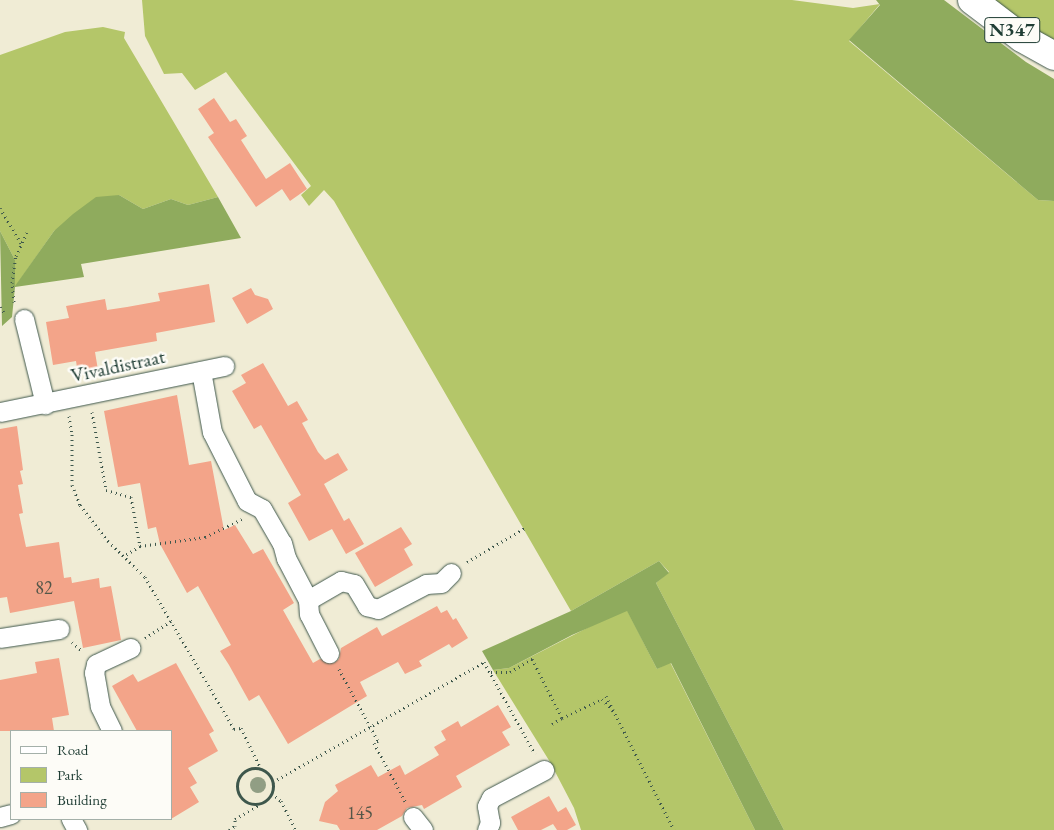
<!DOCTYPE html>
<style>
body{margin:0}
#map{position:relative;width:1054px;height:830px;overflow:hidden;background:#f0ecd5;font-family:"EB Garamond",serif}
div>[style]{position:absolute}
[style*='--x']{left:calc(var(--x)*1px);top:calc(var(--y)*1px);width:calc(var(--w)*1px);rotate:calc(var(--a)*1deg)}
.green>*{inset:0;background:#b4c669}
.forest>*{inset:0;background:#8fab5d}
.building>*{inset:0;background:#f3a489}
.path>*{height:3px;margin-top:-1.5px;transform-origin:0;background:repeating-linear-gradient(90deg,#3e574c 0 1px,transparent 0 5px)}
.path>.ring{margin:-1.5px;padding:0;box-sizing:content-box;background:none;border:3px solid #3e574c;border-radius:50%}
.roads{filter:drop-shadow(0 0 1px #3e574c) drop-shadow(0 0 1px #3e574c)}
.street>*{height:19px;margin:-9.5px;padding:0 9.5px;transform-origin:9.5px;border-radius:9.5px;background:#fff}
.primary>*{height:28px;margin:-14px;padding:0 14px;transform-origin:14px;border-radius:14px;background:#fff}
.trees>*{width:16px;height:16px;margin:-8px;border-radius:50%;background:#919e84}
span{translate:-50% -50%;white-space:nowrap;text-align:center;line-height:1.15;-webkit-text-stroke:5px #fdfcf7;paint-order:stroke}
.number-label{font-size:18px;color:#545749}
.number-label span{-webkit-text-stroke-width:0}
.shield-label span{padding:1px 4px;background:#fdfcf7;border:1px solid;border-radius:4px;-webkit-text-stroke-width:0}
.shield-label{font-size:19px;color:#1f3d34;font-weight:700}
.street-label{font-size:20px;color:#1f3d34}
.legend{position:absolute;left:10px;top:730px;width:162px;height:90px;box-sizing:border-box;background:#fdfcf7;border:1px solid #a4b0a9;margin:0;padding:6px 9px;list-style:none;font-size:15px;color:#1f3d34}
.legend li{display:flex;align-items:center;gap:10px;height:25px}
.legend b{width:25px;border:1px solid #a4b0a9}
</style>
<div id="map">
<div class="green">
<div style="clip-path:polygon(142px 0,792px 0,853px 8px,880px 4px,849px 41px,1038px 200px,1054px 201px,1054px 830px,784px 830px,656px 583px,669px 572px,659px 561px,571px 611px,334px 201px,324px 190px,309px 206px,301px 195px,311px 186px,226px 72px,195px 90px,182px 73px,164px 74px,145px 36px)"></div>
<div style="clip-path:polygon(993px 0,1054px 0,1054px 43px,1043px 36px)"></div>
<div style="clip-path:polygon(103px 27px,125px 32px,124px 38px,218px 197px,188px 205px,171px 199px,143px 209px,119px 195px,54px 231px,15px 287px,15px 260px,0 231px,0 55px,65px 32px)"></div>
<div style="clip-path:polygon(626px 608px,657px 669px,670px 662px,755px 830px,581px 830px,574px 808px,550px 762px,493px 670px,509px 668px)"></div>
</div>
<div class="forest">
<div style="clip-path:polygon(876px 0,944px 0,1026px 62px,1054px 79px,1054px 201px,1038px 200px,849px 40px,880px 5px)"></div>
<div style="clip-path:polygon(119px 195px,143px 209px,171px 199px,188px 205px,218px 197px,241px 238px,81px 264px,84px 277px,15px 287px,12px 317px,2px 326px,0 231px,15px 260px,15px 286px,54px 231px,73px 214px,96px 197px)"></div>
<div style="clip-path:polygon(659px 561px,669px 573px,656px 583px,784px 830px,755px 830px,671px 663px,657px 669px,627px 611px,572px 635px,509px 668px,493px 670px,482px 651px,571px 611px)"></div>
</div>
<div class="building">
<div style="clip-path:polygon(214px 98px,230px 122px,236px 119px,247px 136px,241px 140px,266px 179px,290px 163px,307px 189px,290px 201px,282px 189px,256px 207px,208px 137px,214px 133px,198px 109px)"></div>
<div style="clip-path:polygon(209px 284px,215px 322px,156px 333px,157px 341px,95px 352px,98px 370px,78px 374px,76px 361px,53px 365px,46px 322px,69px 318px,66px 306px,105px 299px,107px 310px,127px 307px,160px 301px,158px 293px)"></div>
<div style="clip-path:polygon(251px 288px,255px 295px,268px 299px,273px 309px,247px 324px,232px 298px)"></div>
<div style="clip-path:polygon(263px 363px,288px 406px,297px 401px,308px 420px,302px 423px,318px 452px,325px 460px,338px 453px,348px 470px,324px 484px,344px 521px,349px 518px,364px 544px,346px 554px,332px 529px,309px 541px,288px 503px,301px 495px,261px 425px,254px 429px,232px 391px,246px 383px,241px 375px)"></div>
<div style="clip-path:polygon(177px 395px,189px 465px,211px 461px,224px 530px,235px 525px,253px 554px,263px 549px,294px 603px,283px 610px,313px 663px,320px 659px,334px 663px,339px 659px,341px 648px,377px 627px,382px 636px,437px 606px,441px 613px,447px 610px,453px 620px,456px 618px,468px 638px,452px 648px,449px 644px,419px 661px,422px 666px,405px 674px,398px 662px,360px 682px,367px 696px,288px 744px,259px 695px,249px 701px,229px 665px,220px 651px,231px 645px,198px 586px,187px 593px,160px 544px,156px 527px,148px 529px,140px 483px,118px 487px,104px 411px)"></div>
<div style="clip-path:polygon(17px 426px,23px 470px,20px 471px,23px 484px,18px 485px,23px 513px,19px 514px,26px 547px,59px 542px,64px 578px,71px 577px,72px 583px,99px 578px,100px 588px,111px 586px,121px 640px,83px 648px,74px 601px,10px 613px,7px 597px,0 598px,0 429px)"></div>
<div style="clip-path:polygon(401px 527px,412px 544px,404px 549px,413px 565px,375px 587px,355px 553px)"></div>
<div style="clip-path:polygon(59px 658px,69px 715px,52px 718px,54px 731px,0 731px,0 680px,37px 673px,35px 662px)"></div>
<div style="clip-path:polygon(176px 663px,214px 731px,209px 734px,218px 751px,188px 768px,197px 783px,190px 787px,199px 802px,171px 819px,171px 731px,137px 731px,112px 686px,133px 674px,138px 682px)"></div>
<div style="clip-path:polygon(498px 705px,511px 727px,502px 732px,510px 745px,456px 776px,462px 787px,424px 809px,422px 805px,407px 808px,402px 816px,377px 830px,340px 830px,337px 825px,319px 821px,325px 802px,338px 791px,335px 785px,371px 765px,378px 777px,400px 765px,405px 775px,439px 755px,434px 747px,446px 740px,441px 731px,458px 721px,461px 727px)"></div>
<div style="clip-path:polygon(549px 796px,558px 812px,566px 807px,576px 825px,567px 830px,557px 830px,553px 824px,541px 830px,518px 830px,511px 817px)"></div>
</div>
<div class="path">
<div style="--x:0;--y:208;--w:41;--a:59"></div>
<div style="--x:14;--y:302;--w:19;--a:-96"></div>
<div style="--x:12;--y:283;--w:27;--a:-82"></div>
<div style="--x:16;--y:256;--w:26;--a:-65"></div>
<div style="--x:0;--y:307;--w:9;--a:54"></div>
<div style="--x:92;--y:412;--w:79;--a:79.8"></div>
<div style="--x:106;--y:490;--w:26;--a:16"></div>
<div style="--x:131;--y:497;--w:50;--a:79.6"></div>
<div style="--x:140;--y:546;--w:19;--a:148"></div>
<div style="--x:69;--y:416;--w:18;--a:81"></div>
<div style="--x:72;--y:434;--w:51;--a:90"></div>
<div style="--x:72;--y:485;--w:22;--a:68"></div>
<div style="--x:80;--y:505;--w:46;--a:52.1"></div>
<div style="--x:108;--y:541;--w:52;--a:44.2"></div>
<div style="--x:145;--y:577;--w:176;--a:59.6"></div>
<div style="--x:234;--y:729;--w:7;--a:-8"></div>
<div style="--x:241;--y:728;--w:46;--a:64"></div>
<div style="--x:140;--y:546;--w:66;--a:-7.9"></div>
<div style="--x:205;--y:537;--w:41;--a:-25.9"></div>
<div style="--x:467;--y:562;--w:67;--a:-30.4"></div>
<div style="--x:145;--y:638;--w:31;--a:-33"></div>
<div style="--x:72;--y:642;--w:13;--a:42"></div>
<div style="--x:339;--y:669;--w:82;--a:61.6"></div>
<div style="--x:378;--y:741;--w:4;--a:153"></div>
<div style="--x:374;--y:743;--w:66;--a:61.9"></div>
<div style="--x:491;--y:672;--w:19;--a:0"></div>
<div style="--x:510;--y:672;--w:26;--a:-31"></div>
<div style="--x:532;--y:659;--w:66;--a:63"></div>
<div style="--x:562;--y:718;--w:44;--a:-25.4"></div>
<div style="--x:602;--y:699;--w:19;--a:47"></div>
<div style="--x:606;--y:696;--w:150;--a:63.1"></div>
<div style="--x:552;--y:724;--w:12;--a:-31"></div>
<div class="ring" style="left:237px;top:768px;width:33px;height:33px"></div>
<div style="--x:273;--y:782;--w:243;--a:-29.6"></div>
<div style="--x:484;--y:662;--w:105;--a:61"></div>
<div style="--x:272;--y:793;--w:12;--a:42"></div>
<div style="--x:281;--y:801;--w:33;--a:63"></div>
<div style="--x:229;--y:830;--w:7;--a:-34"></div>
<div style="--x:235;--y:826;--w:7;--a:-90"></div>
<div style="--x:235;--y:819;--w:30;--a:-30"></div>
</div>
<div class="roads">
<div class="street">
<div style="--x:24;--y:319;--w:88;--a:76.1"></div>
<div style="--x:201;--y:371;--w:62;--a:79.8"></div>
<div style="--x:212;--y:432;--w:77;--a:63.1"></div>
<div style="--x:247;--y:501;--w:17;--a:28"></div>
<div style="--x:262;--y:509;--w:39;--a:60"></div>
<div style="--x:282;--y:543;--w:16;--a:75"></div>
<div style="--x:286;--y:558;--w:47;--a:62.4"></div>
<div style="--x:308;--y:600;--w:14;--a:86"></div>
<div style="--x:309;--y:614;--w:44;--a:62.9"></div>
<div style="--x:0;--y:412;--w:229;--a:-11.6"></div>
<div style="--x:308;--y:600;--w:38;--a:-30"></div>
<div style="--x:341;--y:581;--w:13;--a:13"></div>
<div style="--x:354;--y:584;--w:26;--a:59"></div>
<div style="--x:367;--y:606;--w:11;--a:15"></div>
<div style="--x:378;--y:609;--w:54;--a:-27.5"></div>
<div style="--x:426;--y:584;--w:15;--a:-4"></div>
<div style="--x:441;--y:583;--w:14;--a:-45"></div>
<div style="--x:0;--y:638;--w:60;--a:-8.7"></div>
<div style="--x:112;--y:731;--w:28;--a:-116"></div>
<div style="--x:100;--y:706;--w:34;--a:-100"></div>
<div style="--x:94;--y:673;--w:9;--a:-77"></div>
<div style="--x:96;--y:664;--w:38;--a:-25"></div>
<div style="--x:0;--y:817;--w:11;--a:-15"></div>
<div style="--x:413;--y:817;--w:16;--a:52"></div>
<div style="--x:71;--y:819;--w:13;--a:61"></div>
<div style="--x:487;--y:830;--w:8;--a:-67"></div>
<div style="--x:490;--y:823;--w:17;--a:-100"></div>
<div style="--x:487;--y:806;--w:9;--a:-63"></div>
<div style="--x:491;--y:798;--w:60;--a:-27.8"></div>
</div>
<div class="primary">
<div style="--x:972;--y:0;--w:63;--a:37.2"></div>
<div style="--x:1022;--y:38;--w:37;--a:29"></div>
</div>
</div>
<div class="trees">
<div style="left:258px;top:785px"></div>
</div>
<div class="number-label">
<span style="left:44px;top:588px">82</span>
<span style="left:360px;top:813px">145</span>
</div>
<div class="shield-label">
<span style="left:1012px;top:30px">N347</span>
</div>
<div class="street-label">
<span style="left:118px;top:366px;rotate:-12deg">Vivaldistraat</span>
</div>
<ul class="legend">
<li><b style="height:6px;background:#fff"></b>Road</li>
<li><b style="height:14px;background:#b4c669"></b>Park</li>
<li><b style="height:14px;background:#f3a489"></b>Building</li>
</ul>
</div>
